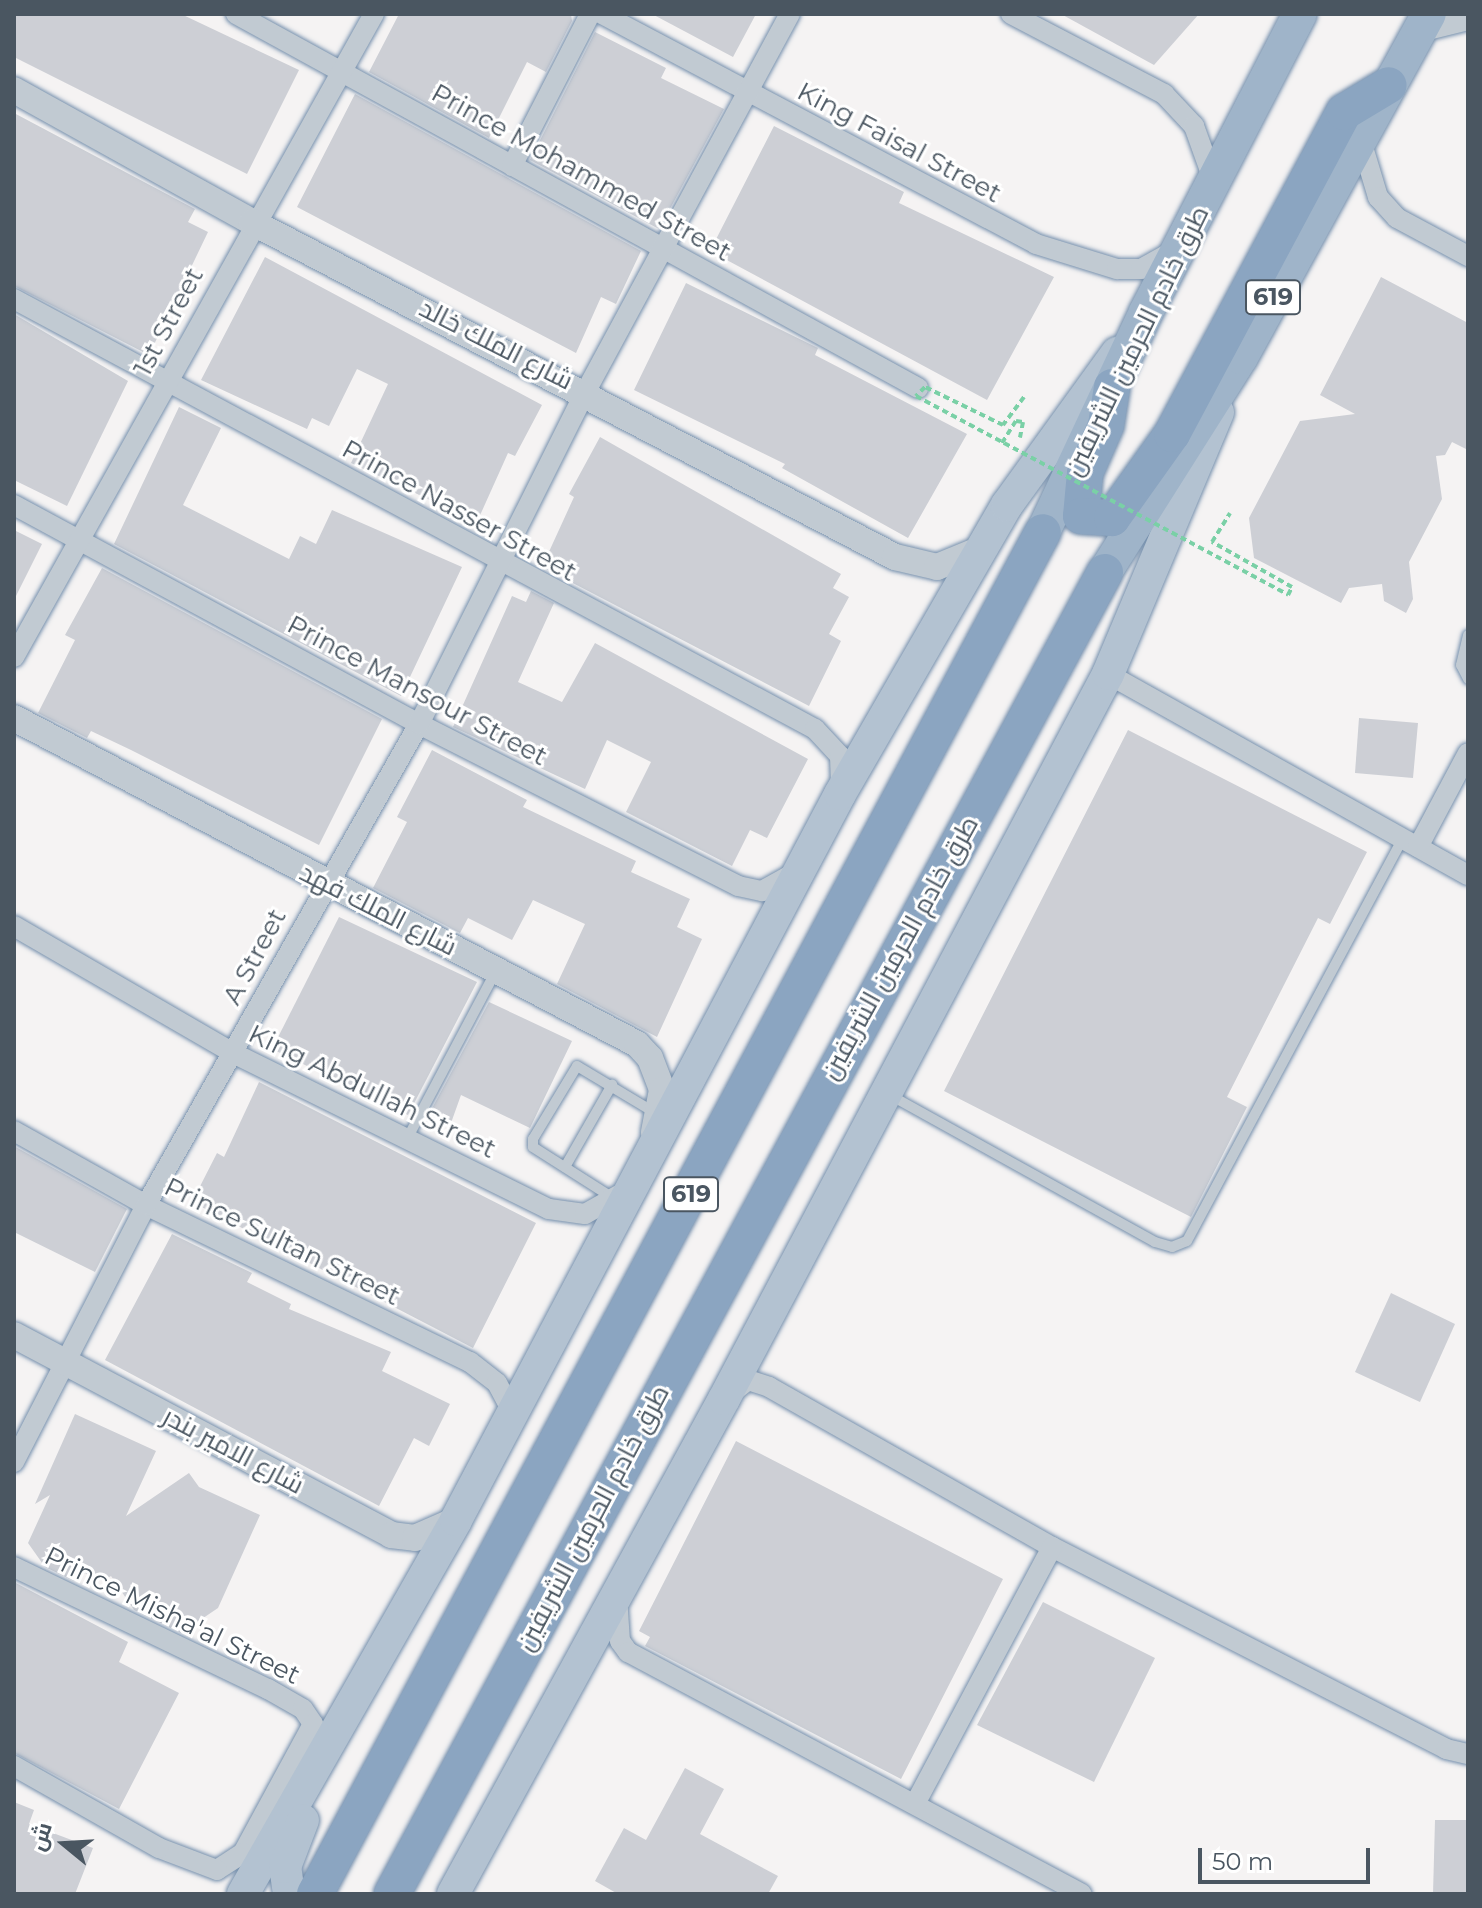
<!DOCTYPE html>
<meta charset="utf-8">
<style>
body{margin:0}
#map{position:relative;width:1482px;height:1908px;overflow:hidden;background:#f5f3f3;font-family:Montserrat,Cairo,sans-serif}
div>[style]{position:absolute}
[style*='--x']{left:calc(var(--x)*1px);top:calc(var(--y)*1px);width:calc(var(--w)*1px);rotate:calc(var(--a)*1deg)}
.building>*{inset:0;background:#cdcfd5}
.path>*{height:4px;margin-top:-2px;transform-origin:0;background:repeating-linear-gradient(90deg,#7ad0a6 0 6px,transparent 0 10px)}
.roads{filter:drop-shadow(0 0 2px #7690ad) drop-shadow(0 0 2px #7690ad)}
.service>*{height:10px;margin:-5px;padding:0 5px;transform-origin:5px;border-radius:5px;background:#c1cad2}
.minor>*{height:20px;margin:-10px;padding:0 10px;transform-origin:10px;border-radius:10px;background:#c1cad2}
.tertiary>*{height:26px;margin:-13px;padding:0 13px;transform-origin:13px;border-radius:13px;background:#c1cad2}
.primary>*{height:32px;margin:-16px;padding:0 16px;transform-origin:16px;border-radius:16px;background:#b3c2d1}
.trunk>*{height:34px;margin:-17px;padding:0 17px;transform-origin:17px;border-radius:17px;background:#9fb4c9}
.motorway>*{height:36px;margin:-18px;padding:0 18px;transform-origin:18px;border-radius:18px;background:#8ba5c1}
.path-bridge>*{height:4px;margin-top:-2px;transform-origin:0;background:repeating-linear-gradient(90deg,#7ad0a6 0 6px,transparent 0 10px)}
span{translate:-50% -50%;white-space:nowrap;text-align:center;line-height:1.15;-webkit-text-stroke:6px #fff;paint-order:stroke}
.shield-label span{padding:2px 6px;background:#fff;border:2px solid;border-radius:6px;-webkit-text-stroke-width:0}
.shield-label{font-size:24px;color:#4a5661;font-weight:700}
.street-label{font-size:26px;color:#4a5661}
.frame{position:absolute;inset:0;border:16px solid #4a5661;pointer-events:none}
.north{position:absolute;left:24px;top:1804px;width:80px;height:80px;-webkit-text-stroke:6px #fff;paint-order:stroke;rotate:288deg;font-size:22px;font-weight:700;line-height:32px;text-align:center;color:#4a5661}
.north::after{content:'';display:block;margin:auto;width:28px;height:36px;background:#4a5661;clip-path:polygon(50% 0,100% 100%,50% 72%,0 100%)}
.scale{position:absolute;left:1198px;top:1848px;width:172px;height:36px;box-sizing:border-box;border:4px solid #4a5661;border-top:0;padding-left:10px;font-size:24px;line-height:28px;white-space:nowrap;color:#4a5661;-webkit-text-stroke:6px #fff;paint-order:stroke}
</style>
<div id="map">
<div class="building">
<div style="clip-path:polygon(14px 14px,181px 14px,299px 70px,247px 174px,14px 57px)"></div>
<div style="clip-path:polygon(399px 14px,571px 14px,572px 21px,546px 72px,527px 62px,489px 138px,369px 72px)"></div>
<div style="clip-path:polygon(652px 14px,756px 14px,733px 57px)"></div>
<div style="clip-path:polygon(1061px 14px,1199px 14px,1154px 65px)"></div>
<div style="clip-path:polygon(595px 32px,666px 68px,661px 78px,724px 109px,659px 229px,530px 160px)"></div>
<div style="clip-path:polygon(355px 94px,641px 251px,616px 304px,601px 297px,576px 353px,297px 207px)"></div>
<div style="clip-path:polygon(14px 113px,195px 209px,188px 222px,208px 232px,149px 355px,14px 286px)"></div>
<div style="clip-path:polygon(774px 126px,904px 192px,899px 203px,1054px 277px,987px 400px,710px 251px)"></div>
<div style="clip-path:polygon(265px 257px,542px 405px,515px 456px,508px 453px,477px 522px,351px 463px,388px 384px,357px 369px,329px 426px,312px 418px,307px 429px,201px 380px)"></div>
<div style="clip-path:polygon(1381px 277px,1468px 323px,1468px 450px,1452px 442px,1445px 455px,1436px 456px,1442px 499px,1409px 562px,1413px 599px,1406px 613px,1384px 601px,1382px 584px,1349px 588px,1341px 603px,1254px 558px,1249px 518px,1300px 421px,1355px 414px,1320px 395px)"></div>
<div style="clip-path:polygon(686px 283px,818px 348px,815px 355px,967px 434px,908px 538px,782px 468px,785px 464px,634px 390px)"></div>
<div style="clip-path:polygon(14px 314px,128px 381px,67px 506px,14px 480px)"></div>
<div style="clip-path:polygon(179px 407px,221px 428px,183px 505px,289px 559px,300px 536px,316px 544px,332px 510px,462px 567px,401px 696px,114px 544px)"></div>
<div style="clip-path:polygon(600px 437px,841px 574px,833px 588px,849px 597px,829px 634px,841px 641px,809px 706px,542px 567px,574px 497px,569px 494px)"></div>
<div style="clip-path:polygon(14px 530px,42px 544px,14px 600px)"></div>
<div style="clip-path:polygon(102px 568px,382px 719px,319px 845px,131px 750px,91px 731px,87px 738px,38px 713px,75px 640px,65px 635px)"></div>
<div style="clip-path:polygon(531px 591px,554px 603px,518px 682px,562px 702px,595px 643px,808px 759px,767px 838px,750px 830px,732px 866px,626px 812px,651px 762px,607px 740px,585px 789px,453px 727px,512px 596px,526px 602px)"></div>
<div style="clip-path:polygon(1359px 718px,1418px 723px,1413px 778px,1355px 773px)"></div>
<div style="clip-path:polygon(1128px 730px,1367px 852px,1330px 924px,1318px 918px,1227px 1097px,1247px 1107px,1191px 1217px,944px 1091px)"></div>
<div style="clip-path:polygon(432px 750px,527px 800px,523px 807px,636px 861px,631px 872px,690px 899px,677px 927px,702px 939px,657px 1037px,557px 984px,585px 924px,533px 900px,512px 940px,468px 918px,460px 933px,373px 888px,407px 822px,397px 817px)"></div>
<div style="clip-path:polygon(339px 917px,477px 982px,408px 1115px,272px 1049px)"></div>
<div style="clip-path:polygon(489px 1002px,572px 1041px,530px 1128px,461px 1095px,451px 1123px,429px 1114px)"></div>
<div style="clip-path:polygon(259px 1082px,536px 1223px,473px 1348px,192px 1202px,217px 1153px,224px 1157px)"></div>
<div style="clip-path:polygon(14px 1146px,127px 1209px,95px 1272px,14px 1232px)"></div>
<div style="clip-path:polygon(172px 1234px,252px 1273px,247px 1282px,291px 1304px,289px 1309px,391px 1352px,382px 1371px,450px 1404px,429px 1446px,414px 1438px,379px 1506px,105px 1360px)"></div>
<div style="clip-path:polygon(1391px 1293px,1455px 1324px,1420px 1402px,1355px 1372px)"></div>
<div style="clip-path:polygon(75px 1414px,156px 1451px,126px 1516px,189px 1473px,199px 1487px,260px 1515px,218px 1608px,181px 1633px,134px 1610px,111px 1576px,103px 1581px,85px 1573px,74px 1581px,45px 1567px,28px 1543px,50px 1495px,35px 1504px)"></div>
<div style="clip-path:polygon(736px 1441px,1003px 1579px,901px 1779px,645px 1646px,650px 1637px,639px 1631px)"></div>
<div style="clip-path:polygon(14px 1582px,128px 1642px,119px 1662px,179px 1693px,119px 1809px,14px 1753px)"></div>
<div style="clip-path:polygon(1043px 1602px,1155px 1658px,1094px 1782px,977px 1725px)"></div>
<div style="clip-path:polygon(685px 1768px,724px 1789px,700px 1834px,778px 1876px,768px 1894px,618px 1894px,595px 1881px,624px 1828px,646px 1840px)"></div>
<div style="clip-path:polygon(14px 1802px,34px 1810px,29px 1824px,93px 1848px,75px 1894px,14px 1894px)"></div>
<div style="clip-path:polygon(1435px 1820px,1468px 1820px,1468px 1894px,1433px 1894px)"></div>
</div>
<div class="path">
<div style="--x:1002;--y:443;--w:26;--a:-58"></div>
<div style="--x:1016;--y:421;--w:7;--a:8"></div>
<div style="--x:1023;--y:422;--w:16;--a:101"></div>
</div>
<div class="roads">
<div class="service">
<div style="--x:1468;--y:635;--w:31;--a:103"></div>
<div style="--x:1461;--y:665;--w:16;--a:63"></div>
<div style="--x:888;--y:1094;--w:305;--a:29"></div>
<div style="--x:1155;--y:1242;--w:18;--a:16"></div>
<div style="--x:1172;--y:1247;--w:16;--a:-22"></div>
<div style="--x:1187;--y:1241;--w:456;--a:-61.8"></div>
<div style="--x:407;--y:1139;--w:190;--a:-62.1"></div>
<div style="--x:565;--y:1167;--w:95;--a:-60.2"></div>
<div style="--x:613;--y:1198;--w:95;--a:-147.5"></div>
<div style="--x:533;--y:1147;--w:8;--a:-90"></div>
<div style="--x:533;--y:1139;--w:85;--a:-58.9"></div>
<div style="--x:577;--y:1066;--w:90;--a:30.9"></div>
</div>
<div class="minor">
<div style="--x:236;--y:14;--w:778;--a:28.74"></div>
<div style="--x:602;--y:14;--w:491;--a:27.9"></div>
<div style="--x:1036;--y:244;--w:85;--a:17.2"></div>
<div style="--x:1117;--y:269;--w:24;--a:0"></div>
<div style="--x:1141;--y:269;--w:38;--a:-29"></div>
<div style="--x:1011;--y:14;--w:173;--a:27.6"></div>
<div style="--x:1164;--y:94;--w:44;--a:46.8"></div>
<div style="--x:1194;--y:126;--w:59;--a:70.3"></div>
<div style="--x:1420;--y:32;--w:49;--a:-14"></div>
<div style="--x:1360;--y:137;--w:63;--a:73.3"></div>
<div style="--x:1378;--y:197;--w:28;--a:48"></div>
<div style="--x:1397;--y:218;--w:81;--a:28.2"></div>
<div style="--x:512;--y:166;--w:171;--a:-62.8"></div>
<div style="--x:14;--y:299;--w:909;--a:28.23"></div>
<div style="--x:815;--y:729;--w:37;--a:47"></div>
<div style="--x:840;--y:756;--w:29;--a:88"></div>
<div style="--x:14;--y:505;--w:460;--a:28.4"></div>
<div style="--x:419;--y:724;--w:358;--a:26.9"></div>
<div style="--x:738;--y:886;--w:25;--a:12"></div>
<div style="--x:762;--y:891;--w:37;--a:-29"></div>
<div style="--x:14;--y:657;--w:737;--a:-60.76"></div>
<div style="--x:1108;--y:674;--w:412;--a:29.2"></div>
<div style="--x:1418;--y:847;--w:106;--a:-62"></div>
<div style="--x:14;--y:926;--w:253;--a:30.1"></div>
<div style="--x:233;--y:1053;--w:352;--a:26.3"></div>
<div style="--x:549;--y:1209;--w:36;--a:8"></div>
<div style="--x:585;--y:1214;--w:49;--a:-29.2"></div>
<div style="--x:14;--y:1131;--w:151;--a:29.3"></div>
<div style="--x:146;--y:1205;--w:360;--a:25.9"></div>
<div style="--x:470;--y:1362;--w:34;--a:38"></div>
<div style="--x:497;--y:1383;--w:34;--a:62"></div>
<div style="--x:729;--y:1395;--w:24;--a:-38"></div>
<div style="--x:748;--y:1380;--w:22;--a:18"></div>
<div style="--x:769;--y:1387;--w:325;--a:29.5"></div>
<div style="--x:1052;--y:1547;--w:443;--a:27.1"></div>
<div style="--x:1446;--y:1749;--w:23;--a:13"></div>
<div style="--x:14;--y:1462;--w:289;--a:-62.8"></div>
<div style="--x:146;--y:1205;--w:553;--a:-60.42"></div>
<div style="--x:419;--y:724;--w:373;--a:-63.4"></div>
<div style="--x:586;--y:391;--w:429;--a:-61.6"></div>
<div style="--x:14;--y:1567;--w:282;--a:25.7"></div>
<div style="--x:268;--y:1689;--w:40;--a:29.7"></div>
<div style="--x:303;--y:1709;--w:18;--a:56"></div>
<div style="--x:313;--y:1724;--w:147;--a:118.5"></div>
<div style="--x:243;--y:1853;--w:31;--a:147"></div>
<div style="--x:217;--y:1870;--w:62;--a:-159.2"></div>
<div style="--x:159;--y:1848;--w:167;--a:-150.5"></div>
<div style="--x:617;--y:1597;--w:44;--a:86.1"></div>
<div style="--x:620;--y:1641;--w:14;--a:54"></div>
<div style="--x:628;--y:1652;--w:514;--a:28.06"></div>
<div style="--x:916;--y:1802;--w:289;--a:-61.9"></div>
</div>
<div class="tertiary">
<div style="--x:14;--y:90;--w:272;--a:29"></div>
<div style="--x:252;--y:222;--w:725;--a:27.52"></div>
<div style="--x:895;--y:557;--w:43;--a:13.4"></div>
<div style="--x:937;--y:567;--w:50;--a:-22.4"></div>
<div style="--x:14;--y:718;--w:703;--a:27.62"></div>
<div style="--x:637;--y:1044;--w:19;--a:47"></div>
<div style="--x:650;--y:1058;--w:34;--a:69"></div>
<div style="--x:662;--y:1090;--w:43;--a:100.8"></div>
<div style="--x:14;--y:1335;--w:427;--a:27.9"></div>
<div style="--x:391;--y:1535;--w:24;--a:7"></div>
<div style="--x:415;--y:1538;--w:45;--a:-23.7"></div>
</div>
<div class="primary">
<div style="--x:243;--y:1894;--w:430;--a:-60.3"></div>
<div style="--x:456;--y:1520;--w:821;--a:-62.12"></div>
<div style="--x:840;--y:794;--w:334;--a:-60"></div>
<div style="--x:1007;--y:505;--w:188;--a:-54.1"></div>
<div style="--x:289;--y:1894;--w:27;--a:-98"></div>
<div style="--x:285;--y:1867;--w:50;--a:-69"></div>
<div style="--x:453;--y:1894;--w:564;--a:-61.3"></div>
<div style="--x:724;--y:1399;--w:820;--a:-62.09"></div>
<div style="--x:1108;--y:674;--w:284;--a:-67.2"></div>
</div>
<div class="trunk">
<div style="--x:1043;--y:532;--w:243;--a:-64.9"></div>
<div style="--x:1146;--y:312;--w:335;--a:-62.7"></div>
<div style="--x:1105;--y:572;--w:254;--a:-57.7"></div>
<div style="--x:1241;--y:357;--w:391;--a:-61.3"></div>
</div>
<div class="motorway">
<div style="--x:1112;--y:387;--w:38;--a:99"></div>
<div style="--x:1106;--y:425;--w:52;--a:113.6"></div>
<div style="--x:1085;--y:473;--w:43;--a:95.3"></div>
<div style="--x:1081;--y:516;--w:31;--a:4"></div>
<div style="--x:1112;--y:518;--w:103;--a:-54.5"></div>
<div style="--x:1172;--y:434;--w:365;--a:-61.9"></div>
<div style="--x:1344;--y:112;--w:52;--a:-31"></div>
<div style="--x:315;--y:1894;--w:1544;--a:-61.88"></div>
<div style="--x:392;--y:1894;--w:1502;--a:-61.66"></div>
</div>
</div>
<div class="path-bridge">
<div style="--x:1024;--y:397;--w:35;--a:127"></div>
<div style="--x:1003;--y:425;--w:87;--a:-154"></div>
<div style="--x:925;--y:387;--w:13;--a:135"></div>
<div style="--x:916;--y:396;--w:422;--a:28.1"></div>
<div style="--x:1288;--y:595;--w:9;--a:-63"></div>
<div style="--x:1292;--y:587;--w:92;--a:-150.6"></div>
<div style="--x:1212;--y:542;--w:34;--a:-58"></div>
</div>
<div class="shield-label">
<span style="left:1273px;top:297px">619</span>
<span style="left:691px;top:1194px">619</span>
</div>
<div class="street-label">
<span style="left:899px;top:143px;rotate:28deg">King Faisal Street</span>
<span style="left:581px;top:173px;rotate:29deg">Prince Mohammed Street</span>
<span style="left:169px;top:322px;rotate:-62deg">1st Street</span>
<span style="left:1137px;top:341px;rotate:-64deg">طرق خادم الحرمين الشريفين</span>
<span style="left:496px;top:345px;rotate:27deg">شارع الملك خالد</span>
<span style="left:459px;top:511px;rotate:29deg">Prince Nasser Street</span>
<span style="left:417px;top:691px;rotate:28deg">Prince Mansour Street</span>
<span style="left:378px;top:910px;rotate:27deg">شارع الملك فهد</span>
<span style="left:900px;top:948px;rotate:-61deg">طرق خادم الحرمين الشريفين</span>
<span style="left:255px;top:957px;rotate:-62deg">A Street</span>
<span style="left:372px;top:1092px;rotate:26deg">King Abdullah Street</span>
<span style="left:282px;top:1242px;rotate:26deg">Prince Sultan Street</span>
<span style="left:233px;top:1451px;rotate:28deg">شارع الامير بندر</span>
<span style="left:593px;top:1518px;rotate:-62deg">طرق خادم الحرمين الشريفين</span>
<span style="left:172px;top:1616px;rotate:26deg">Prince Misha'al Street</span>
</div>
<div class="frame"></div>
<div class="north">ش</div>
<div class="scale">50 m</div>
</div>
